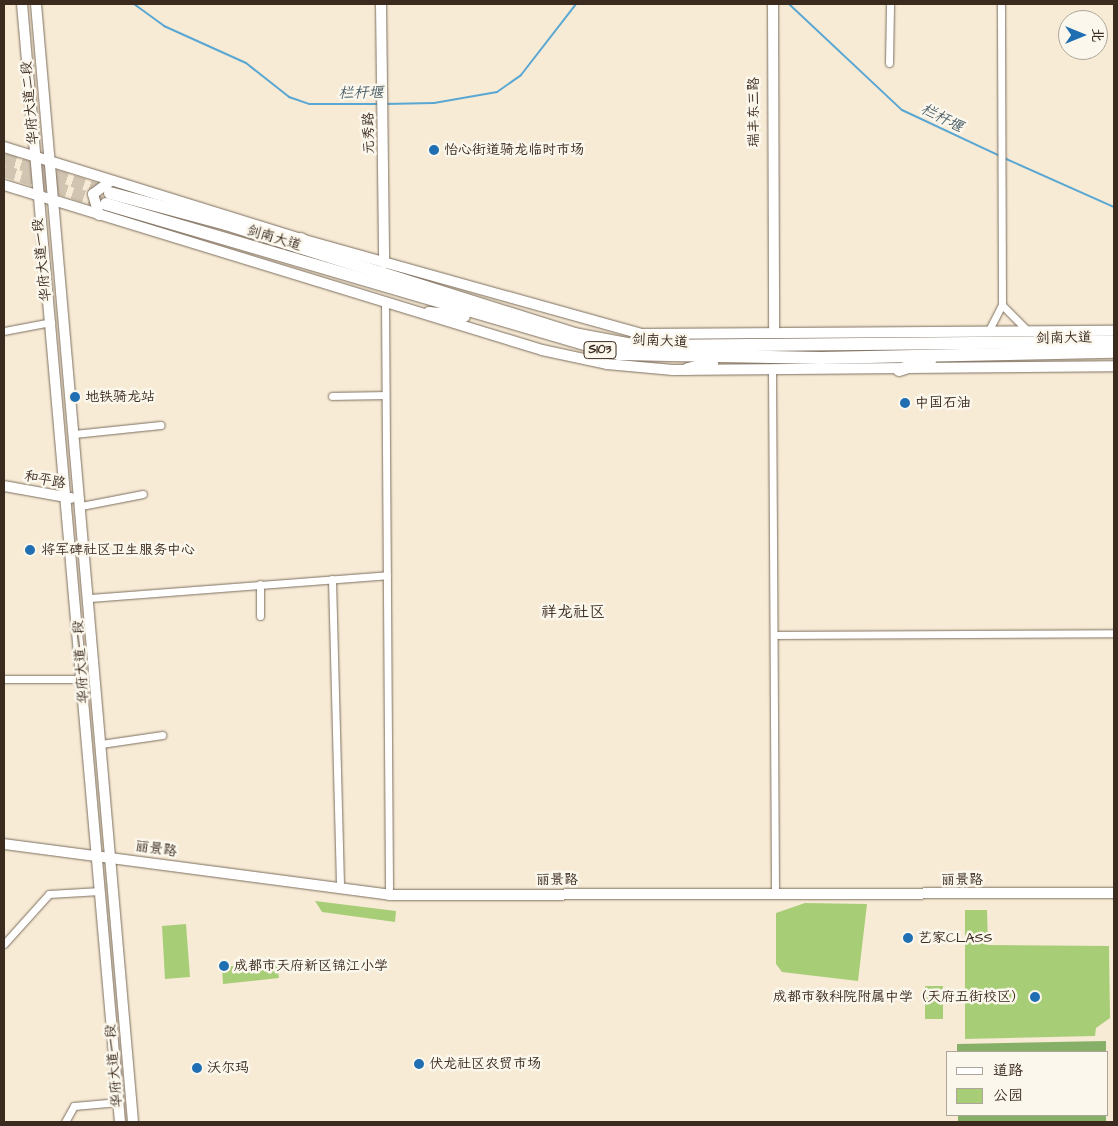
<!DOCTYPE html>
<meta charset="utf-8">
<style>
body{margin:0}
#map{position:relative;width:1118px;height:1126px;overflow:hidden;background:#f7ebd6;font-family:"Architects Daughter","LXGW WenKai TC",sans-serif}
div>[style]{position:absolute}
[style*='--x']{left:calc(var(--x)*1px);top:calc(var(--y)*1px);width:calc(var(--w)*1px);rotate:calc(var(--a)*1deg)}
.green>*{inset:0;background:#a8cd77}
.forest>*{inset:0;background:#86b068}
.stream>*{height:2px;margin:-1px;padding:0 1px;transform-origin:1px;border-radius:1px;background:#5aa7d3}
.highway-tunnel>*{height:12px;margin-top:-6px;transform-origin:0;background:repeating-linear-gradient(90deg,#d1c4b1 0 12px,transparent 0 18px)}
.roads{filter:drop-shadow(0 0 1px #7d6e5e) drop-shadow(0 0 1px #7d6e5e)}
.street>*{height:7px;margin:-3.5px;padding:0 3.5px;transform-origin:3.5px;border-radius:3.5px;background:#fff}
.secondary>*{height:10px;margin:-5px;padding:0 5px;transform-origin:5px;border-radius:5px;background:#fff}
.highway>*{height:12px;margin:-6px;padding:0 6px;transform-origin:6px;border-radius:6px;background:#fff}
.dots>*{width:14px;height:14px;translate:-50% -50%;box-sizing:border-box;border:2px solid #fbf7ec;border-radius:50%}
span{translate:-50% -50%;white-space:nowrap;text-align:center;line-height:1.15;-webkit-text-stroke:5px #fbf7ec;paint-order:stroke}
.shield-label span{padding:1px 4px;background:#fbf7ec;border:1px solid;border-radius:4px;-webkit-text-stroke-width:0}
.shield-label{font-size:12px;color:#3b2a1e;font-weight:700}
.street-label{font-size:14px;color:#3b2a1e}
.poi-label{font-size:14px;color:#3b2a1e}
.left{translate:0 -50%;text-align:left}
.right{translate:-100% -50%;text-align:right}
.water-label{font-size:15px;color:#475c66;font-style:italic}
.quarter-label{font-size:16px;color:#3b2a1e}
.frame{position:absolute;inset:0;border:5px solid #3b2a1e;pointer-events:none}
.legend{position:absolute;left:946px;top:1051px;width:162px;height:65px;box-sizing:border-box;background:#fbf7ec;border:1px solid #aea59a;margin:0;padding:6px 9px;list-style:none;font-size:15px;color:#3b2a1e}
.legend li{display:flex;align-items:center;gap:10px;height:25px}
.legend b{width:25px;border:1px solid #aea59a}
.north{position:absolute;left:1058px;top:10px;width:50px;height:50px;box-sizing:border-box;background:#fbf7ec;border:1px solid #aea59a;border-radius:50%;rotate:90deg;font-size:14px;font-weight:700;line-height:20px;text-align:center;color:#3b2a1e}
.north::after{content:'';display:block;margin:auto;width:18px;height:22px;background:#1f6fb2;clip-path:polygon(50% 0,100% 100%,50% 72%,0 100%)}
</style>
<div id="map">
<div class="green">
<div style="clip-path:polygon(315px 901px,396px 911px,395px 922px,322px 912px)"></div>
<div style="clip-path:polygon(805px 903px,867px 904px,858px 981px,782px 972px,776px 964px,776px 913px)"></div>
<div style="clip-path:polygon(965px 910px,987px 910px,988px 945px,1109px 946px,1110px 1018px,1096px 1028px,1095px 1036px,965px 1039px)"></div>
<div style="clip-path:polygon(186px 924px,190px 977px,165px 979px,162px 926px)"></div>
<div style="clip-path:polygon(277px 962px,279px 978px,223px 984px,222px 967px)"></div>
<div style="clip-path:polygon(925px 986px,943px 986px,943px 1019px,925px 1019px)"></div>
</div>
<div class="forest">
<div style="clip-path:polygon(1106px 1041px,1106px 1052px,957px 1052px,957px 1044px)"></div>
<div style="clip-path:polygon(958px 1115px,1106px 1115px,1106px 1122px,958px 1122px)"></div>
</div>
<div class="stream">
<div style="--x:134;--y:4;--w:37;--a:36"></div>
<div style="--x:164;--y:26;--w:90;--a:24.3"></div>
<div style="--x:246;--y:63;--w:55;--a:38.3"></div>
<div style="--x:289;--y:97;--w:21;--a:19"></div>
<div style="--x:309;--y:104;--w:69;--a:0"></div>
<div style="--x:789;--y:4;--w:155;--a:43.2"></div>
<div style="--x:902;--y:110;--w:108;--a:25.1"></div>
<div style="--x:385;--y:104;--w:49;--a:-1.2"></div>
<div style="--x:434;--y:103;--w:64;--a:-9.9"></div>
<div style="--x:497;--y:92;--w:29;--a:-35"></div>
<div style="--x:521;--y:75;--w:90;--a:-52.2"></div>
<div style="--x:1004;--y:158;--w:120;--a:24"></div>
</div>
<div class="highway-tunnel">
<div style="--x:4;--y:159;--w:111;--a:17.8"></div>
<div style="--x:4;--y:171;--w:105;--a:17.7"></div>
</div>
<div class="roads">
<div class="street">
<div style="--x:889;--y:63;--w:59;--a:-89"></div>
<div style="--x:385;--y:301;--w:594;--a:89.61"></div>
<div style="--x:1002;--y:305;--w:37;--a:45"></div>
<div style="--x:4;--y:331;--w:48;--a:-10.8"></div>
<div style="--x:988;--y:332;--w:30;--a:-63"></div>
<div style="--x:1002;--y:305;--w:301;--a:-90.2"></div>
<div style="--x:772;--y:368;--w:526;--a:89.67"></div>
<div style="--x:332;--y:396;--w:53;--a:-1.1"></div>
<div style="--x:74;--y:434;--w:87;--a:-5.9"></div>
<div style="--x:81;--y:506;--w:63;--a:-11"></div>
<div style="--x:332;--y:579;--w:309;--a:88.5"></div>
<div style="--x:90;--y:598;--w:298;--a:-4.4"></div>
<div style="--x:260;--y:616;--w:32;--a:-90"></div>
<div style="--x:774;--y:635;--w:340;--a:-0.3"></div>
<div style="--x:4;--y:679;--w:78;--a:0"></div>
<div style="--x:101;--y:744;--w:62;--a:-8.4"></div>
<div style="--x:4;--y:944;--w:67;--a:-48"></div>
<div style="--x:49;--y:894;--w:51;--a:-3.4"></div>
<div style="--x:65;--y:1122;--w:18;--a:-61"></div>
<div style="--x:74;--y:1106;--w:45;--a:-5.1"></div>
</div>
<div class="secondary">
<div style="--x:22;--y:4;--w:1122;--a:84.99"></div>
<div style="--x:36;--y:4;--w:1122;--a:85.04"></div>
<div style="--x:381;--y:4;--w:259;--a:89.3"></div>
<div style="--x:773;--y:4;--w:329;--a:89.8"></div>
<div style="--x:4;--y:147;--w:311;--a:17.2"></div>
<div style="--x:301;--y:239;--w:353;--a:15.6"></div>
<div style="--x:641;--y:334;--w:473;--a:-0.4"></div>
<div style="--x:4;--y:185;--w:563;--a:17.05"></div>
<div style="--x:542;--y:350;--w:66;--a:12.2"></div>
<div style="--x:607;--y:364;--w:66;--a:5.2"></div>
<div style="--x:673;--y:370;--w:441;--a:-0.5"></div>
<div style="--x:99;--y:215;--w:22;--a:-106"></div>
<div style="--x:93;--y:194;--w:22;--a:-36"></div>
<div style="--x:4;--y:486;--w:68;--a:10.2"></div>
<div style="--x:4;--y:844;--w:388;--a:7.5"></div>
<div style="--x:389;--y:895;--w:725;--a:-0.16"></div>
</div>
<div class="highway">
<div style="--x:110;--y:193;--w:120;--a:15"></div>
<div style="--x:226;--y:224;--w:365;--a:17.5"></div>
<div style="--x:574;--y:334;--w:66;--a:10.5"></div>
<div style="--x:639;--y:346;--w:475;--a:-0.5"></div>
<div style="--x:106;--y:204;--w:534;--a:16.3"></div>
<div style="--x:619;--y:354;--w:202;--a:1.1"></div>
<div style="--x:821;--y:358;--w:293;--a:-1.2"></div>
<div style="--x:301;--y:239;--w:25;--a:32"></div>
<div style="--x:429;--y:313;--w:35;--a:5"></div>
<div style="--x:688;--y:369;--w:25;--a:-14"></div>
<div style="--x:899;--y:370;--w:33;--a:-18"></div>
</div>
</div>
<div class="dots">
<div style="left:434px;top:150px;background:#1f6fb2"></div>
<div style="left:75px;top:397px;background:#1f6fb2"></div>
<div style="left:905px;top:403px;background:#1f6fb2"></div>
<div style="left:30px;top:550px;background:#1f6fb2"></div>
<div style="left:908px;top:938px;background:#1f6fb2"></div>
<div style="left:224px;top:966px;background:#1f6fb2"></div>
<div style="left:1035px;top:997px;background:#1f6fb2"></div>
<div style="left:419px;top:1064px;background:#1f6fb2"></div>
<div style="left:197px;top:1068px;background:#1f6fb2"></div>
</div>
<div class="shield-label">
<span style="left:600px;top:350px">S103</span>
</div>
<div class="street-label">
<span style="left:30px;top:103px;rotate:-95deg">华府大道二段</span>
<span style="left:754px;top:112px;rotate:-90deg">瑞丰东三路</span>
<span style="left:369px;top:133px;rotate:-91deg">元秀路</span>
<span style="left:274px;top:238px;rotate:17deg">剑南大道</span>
<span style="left:42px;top:260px;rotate:-96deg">华府大道一段</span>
<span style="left:1064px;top:338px;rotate:-1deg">剑南大道</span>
<span style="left:660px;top:341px;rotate:3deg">剑南大道</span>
<span style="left:45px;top:480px;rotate:11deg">和平路</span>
<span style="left:81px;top:662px;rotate:-94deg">华府大道一段</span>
<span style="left:156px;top:849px;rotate:8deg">丽景路</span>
<span style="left:557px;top:880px">丽景路</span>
<span style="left:962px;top:880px">丽景路</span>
<span style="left:114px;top:1066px;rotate:-95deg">华府大道一段</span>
</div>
<div class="poi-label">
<span class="left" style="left:444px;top:150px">怡心街道骑龙临时市场</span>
<span class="left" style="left:85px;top:397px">地铁骑龙站</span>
<span class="left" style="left:915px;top:403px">中国石油</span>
<span class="left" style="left:41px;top:550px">将军碑社区卫生服务中心</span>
<span class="left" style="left:918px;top:938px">艺家CLASS</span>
<span class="left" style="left:234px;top:966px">成都市天府新区锦江小学</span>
<span class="right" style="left:1025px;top:997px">成都市教科院附属中学（天府五街校区）</span>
<span class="left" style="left:429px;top:1064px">伏龙社区农贸市场</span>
<span class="left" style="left:207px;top:1068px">沃尔玛</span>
</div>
<div class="water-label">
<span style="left:361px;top:93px;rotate:-1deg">栏杆堰</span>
<span style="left:942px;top:118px;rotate:27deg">栏杆堰</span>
</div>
<div class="quarter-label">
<span style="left:573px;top:612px">祥龙社区</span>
</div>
<div class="frame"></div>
<ul class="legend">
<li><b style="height:6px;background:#fff"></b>道路</li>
<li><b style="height:14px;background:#a8cd77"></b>公园</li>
</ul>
<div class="north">北</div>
</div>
